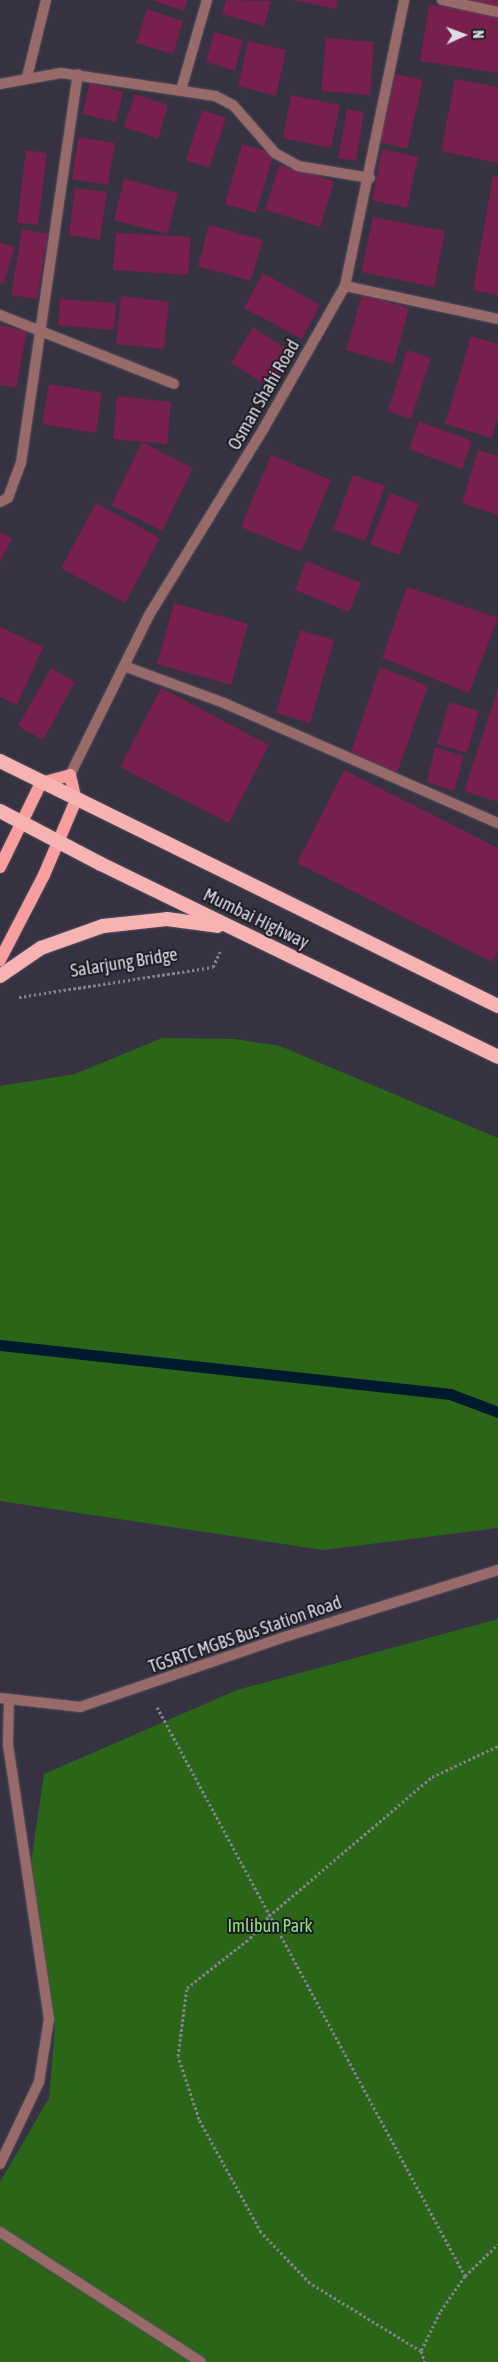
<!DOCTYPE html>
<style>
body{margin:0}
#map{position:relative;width:498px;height:2362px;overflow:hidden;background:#363241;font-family:"Asap Condensed",sans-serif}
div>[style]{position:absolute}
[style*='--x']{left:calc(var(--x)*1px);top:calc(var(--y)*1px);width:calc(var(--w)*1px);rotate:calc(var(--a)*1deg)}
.green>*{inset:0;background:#2a6518}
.stream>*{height:11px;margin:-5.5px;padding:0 5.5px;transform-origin:5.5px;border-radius:5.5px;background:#001a2d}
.building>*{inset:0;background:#771f4d}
.path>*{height:3px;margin-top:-1.5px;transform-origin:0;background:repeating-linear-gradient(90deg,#85828f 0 2.5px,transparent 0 5px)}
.roads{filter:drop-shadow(0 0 1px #54505e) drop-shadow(0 0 1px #54505e)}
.service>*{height:10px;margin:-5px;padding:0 5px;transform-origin:5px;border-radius:5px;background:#986b6a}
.minor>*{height:10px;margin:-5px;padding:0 5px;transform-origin:5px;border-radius:5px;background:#986b6a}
.tertiary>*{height:10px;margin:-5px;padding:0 5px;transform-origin:5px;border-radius:5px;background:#986b6a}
.primary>*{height:12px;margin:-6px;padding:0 6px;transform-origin:6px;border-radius:6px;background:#f99e9e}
.trunk>*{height:14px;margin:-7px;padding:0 7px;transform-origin:7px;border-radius:7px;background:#f7b3b2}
span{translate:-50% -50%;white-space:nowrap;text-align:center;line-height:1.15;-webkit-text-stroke:4px #1d1b22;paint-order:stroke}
.street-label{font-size:18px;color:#dcdbe4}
.park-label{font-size:18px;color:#90e27b}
.north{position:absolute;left:438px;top:10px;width:50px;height:50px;-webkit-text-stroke:4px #1d1b22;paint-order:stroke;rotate:88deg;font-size:14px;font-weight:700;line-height:20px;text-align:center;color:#dcdbe4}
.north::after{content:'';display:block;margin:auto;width:18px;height:22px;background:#dcdbe4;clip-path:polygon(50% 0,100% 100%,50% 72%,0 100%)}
</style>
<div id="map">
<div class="green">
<div style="clip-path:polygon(162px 1038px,235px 1039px,280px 1046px,498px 1138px,498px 1528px,323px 1550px,0 1501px,0 1086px,75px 1074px)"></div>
<div style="clip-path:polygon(498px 1619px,498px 2362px,0 2362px,0 2182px,49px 2098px,55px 2028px,30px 1869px,44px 1774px,237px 1690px)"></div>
</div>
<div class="stream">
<div style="--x:0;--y:1345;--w:453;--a:6.2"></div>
<div style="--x:450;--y:1394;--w:51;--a:20.6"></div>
</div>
<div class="building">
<div style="clip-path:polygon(152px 0,187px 0,184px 11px)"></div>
<div style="clip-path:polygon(226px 0,271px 1px,264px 26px,222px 14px)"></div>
<div style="clip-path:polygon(293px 0,337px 0,336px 9px)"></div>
<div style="clip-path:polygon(463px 0,498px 0,498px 6px,463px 1px)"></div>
<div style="clip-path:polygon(429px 4px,498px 16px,498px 73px,420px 61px)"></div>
<div style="clip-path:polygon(147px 9px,183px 21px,173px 54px,136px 43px)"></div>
<div style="clip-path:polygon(214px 32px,243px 40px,235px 71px,206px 62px)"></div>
<div style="clip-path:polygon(326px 38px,374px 42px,370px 95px,321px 91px)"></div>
<div style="clip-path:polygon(248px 41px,286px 50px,276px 96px,238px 86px)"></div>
<div style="clip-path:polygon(395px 74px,423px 80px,407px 149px,380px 142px)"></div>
<div style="clip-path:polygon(455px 79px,498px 87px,498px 163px,441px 151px)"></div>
<div style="clip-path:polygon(90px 83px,123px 92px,116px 122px,82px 114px)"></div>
<div style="clip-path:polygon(135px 94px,168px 105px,158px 139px,124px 127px)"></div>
<div style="clip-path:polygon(291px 95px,340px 105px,331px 148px,283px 138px)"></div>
<div style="clip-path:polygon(347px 109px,364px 112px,356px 161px,338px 158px)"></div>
<div style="clip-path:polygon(202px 110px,226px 118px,209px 168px,186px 160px)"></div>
<div style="clip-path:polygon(78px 137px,115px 143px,108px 185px,72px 179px)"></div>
<div style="clip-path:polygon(242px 144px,274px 153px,256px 213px,225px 204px)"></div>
<div style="clip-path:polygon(382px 149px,418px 157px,407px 208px,372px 200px)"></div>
<div style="clip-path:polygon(26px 150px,47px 153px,38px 225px,17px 223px)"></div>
<div style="clip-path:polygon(279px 165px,334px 181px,320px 227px,265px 210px)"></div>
<div style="clip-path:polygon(493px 176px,498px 177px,498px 295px,473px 290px)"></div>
<div style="clip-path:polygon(124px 179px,178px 193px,167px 234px,114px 220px)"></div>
<div style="clip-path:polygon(75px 188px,107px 192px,100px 240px,69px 235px)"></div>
<div style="clip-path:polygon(373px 217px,445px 231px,434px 287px,361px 272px)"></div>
<div style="clip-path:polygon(209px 225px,263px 240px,251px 281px,198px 266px)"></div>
<div style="clip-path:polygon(22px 229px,48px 234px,37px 299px,11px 295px)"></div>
<div style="clip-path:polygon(116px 233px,191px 237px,188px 275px,113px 270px)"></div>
<div style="clip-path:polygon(0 243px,15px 247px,4px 284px,0 283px)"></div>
<div style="clip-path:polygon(263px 273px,320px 305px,302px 339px,244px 308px)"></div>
<div style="clip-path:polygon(362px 295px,409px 308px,394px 364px,346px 350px)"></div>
<div style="clip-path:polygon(121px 296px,169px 302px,164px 349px,116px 344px)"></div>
<div style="clip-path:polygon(60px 299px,116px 303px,114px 330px,58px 325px)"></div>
<div style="clip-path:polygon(0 325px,27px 331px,16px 388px,0 385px)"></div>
<div style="clip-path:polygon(253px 327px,295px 354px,273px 389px,231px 363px)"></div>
<div style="clip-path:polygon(471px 336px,498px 344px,498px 416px,492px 438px,445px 424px)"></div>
<div style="clip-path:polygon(407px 350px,431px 358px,411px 419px,388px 411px)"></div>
<div style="clip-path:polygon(49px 384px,102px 393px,96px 433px,42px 424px)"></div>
<div style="clip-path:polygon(117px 396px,171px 402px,167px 444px,113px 439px)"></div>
<div style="clip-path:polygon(419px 421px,472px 441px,462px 469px,409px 449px)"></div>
<div style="clip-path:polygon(142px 442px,193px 468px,162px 531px,111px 505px)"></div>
<div style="clip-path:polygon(478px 450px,498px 456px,498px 515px,462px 503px)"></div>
<div style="clip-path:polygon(271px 455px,331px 480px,301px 552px,241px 527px)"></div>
<div style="clip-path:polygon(353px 475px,385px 486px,365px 541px,333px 529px)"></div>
<div style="clip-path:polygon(390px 493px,419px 504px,399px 555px,370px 544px)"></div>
<div style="clip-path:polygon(96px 503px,160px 538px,125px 603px,61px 568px)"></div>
<div style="clip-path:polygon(0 532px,12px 539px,0 561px)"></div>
<div style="clip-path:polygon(306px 561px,361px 583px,349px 612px,295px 590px)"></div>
<div style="clip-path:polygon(407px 587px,498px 618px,469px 693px,382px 658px)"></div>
<div style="clip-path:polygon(174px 603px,248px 624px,231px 685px,157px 664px)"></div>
<div style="clip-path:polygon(0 627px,43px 647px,17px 705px,0 697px)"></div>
<div style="clip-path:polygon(300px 630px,334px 640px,310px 723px,276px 713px)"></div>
<div style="clip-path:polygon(380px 667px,428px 686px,397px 773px,351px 752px)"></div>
<div style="clip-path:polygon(51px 668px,75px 682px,43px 740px,18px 726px)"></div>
<div style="clip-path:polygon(161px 688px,269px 745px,229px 823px,120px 767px)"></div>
<div style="clip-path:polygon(498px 689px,498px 802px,464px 791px)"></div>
<div style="clip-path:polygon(449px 702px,479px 711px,467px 753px,437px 744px)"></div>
<div style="clip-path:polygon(435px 747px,464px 756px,454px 791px,427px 782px)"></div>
<div style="clip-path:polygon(344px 770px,498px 848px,498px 951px,492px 962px,297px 863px)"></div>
</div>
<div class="path">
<div style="--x:19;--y:997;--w:196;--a:-8.8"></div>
<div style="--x:213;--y:967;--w:17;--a:-65"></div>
<div style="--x:157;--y:1707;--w:647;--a:61.57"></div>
<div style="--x:465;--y:2276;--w:44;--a:124.8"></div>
<div style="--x:440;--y:2312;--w:43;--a:116"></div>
<div style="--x:421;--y:2351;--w:12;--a:70"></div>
<div style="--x:465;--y:2276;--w:46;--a:-44.1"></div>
<div style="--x:421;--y:2351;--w:130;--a:-148.5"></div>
<div style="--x:310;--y:2283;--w:71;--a:-133.9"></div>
<div style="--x:261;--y:2232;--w:129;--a:-118.8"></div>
<div style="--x:199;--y:2119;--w:66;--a:-108.4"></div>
<div style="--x:178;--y:2056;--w:69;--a:-82.5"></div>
<div style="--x:187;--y:1988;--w:80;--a:-38.4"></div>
<div style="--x:250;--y:1938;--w:29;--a:-49"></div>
<div style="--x:269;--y:1916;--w:214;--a:-40.5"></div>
<div style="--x:432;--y:1777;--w:73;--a:-25.2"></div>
</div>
<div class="roads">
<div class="service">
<div style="--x:0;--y:2164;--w:91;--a:-64.6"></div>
<div style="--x:39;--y:2082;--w:64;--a:-81"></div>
<div style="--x:49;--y:2019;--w:278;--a:-98.5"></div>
<div style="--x:8;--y:1744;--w:45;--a:-88.7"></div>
<div style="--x:0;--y:2232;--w:239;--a:32.9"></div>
</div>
<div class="minor">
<div style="--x:442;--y:0;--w:57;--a:12.1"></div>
<div style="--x:27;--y:77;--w:79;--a:-76.1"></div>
<div style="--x:0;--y:84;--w:62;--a:-10.2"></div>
<div style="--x:61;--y:73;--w:156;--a:8.5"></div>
<div style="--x:215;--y:96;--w:20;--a:27"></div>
<div style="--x:233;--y:105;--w:64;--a:48.8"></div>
<div style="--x:275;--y:153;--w:26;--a:29"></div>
<div style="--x:298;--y:166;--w:73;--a:9.5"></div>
<div style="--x:181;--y:90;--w:94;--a:-73.9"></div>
<div style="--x:345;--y:286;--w:157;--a:12.2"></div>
<div style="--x:0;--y:315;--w:187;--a:21.6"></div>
<div style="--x:0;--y:502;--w:9;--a:-27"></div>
<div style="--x:8;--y:498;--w:37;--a:-70"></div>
<div style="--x:21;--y:463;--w:393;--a:-81.7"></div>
<div style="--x:124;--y:666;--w:107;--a:20.3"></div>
<div style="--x:224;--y:703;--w:299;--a:23.7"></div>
<div style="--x:70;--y:775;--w:178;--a:-63.7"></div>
<div style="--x:149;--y:615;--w:220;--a:-58.4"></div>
<div style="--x:264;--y:428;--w:163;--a:-60.3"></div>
<div style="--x:345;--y:286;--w:292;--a:-78.3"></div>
</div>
<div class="tertiary">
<div style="--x:0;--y:1698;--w:81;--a:6.4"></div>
<div style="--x:80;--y:1707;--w:213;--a:-18.9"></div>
<div style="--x:281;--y:1638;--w:227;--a:-17.4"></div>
</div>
<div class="primary">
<div style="--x:0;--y:867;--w:93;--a:-64"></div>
<div style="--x:41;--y:783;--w:30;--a:-15"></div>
<div style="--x:70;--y:775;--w:26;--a:77"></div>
<div style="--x:76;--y:800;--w:82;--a:113.1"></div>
<div style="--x:44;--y:875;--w:96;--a:117.4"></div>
</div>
<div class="trunk">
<div style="--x:0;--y:761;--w:555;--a:26.2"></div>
<div style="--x:0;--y:811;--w:114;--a:27.7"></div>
<div style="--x:101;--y:864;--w:441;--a:25.9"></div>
<div style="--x:0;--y:976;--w:50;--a:-34.3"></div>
<div style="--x:41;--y:948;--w:66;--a:-19.5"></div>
<div style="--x:103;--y:926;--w:64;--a:-6.2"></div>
<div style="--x:167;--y:919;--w:51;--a:7.8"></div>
</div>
</div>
<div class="street-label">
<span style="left:264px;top:395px;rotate:-60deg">Osman Shahi Road</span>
<span style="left:256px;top:919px;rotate:26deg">Mumbai Highway</span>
<span style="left:124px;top:963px;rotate:-9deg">Salarjung Bridge</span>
<span style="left:245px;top:1635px;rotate:-19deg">TGSRTC MGBS Bus Station Road</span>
</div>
<div class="park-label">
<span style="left:270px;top:1926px">Imlibun Park</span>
</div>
<div class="north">N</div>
</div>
